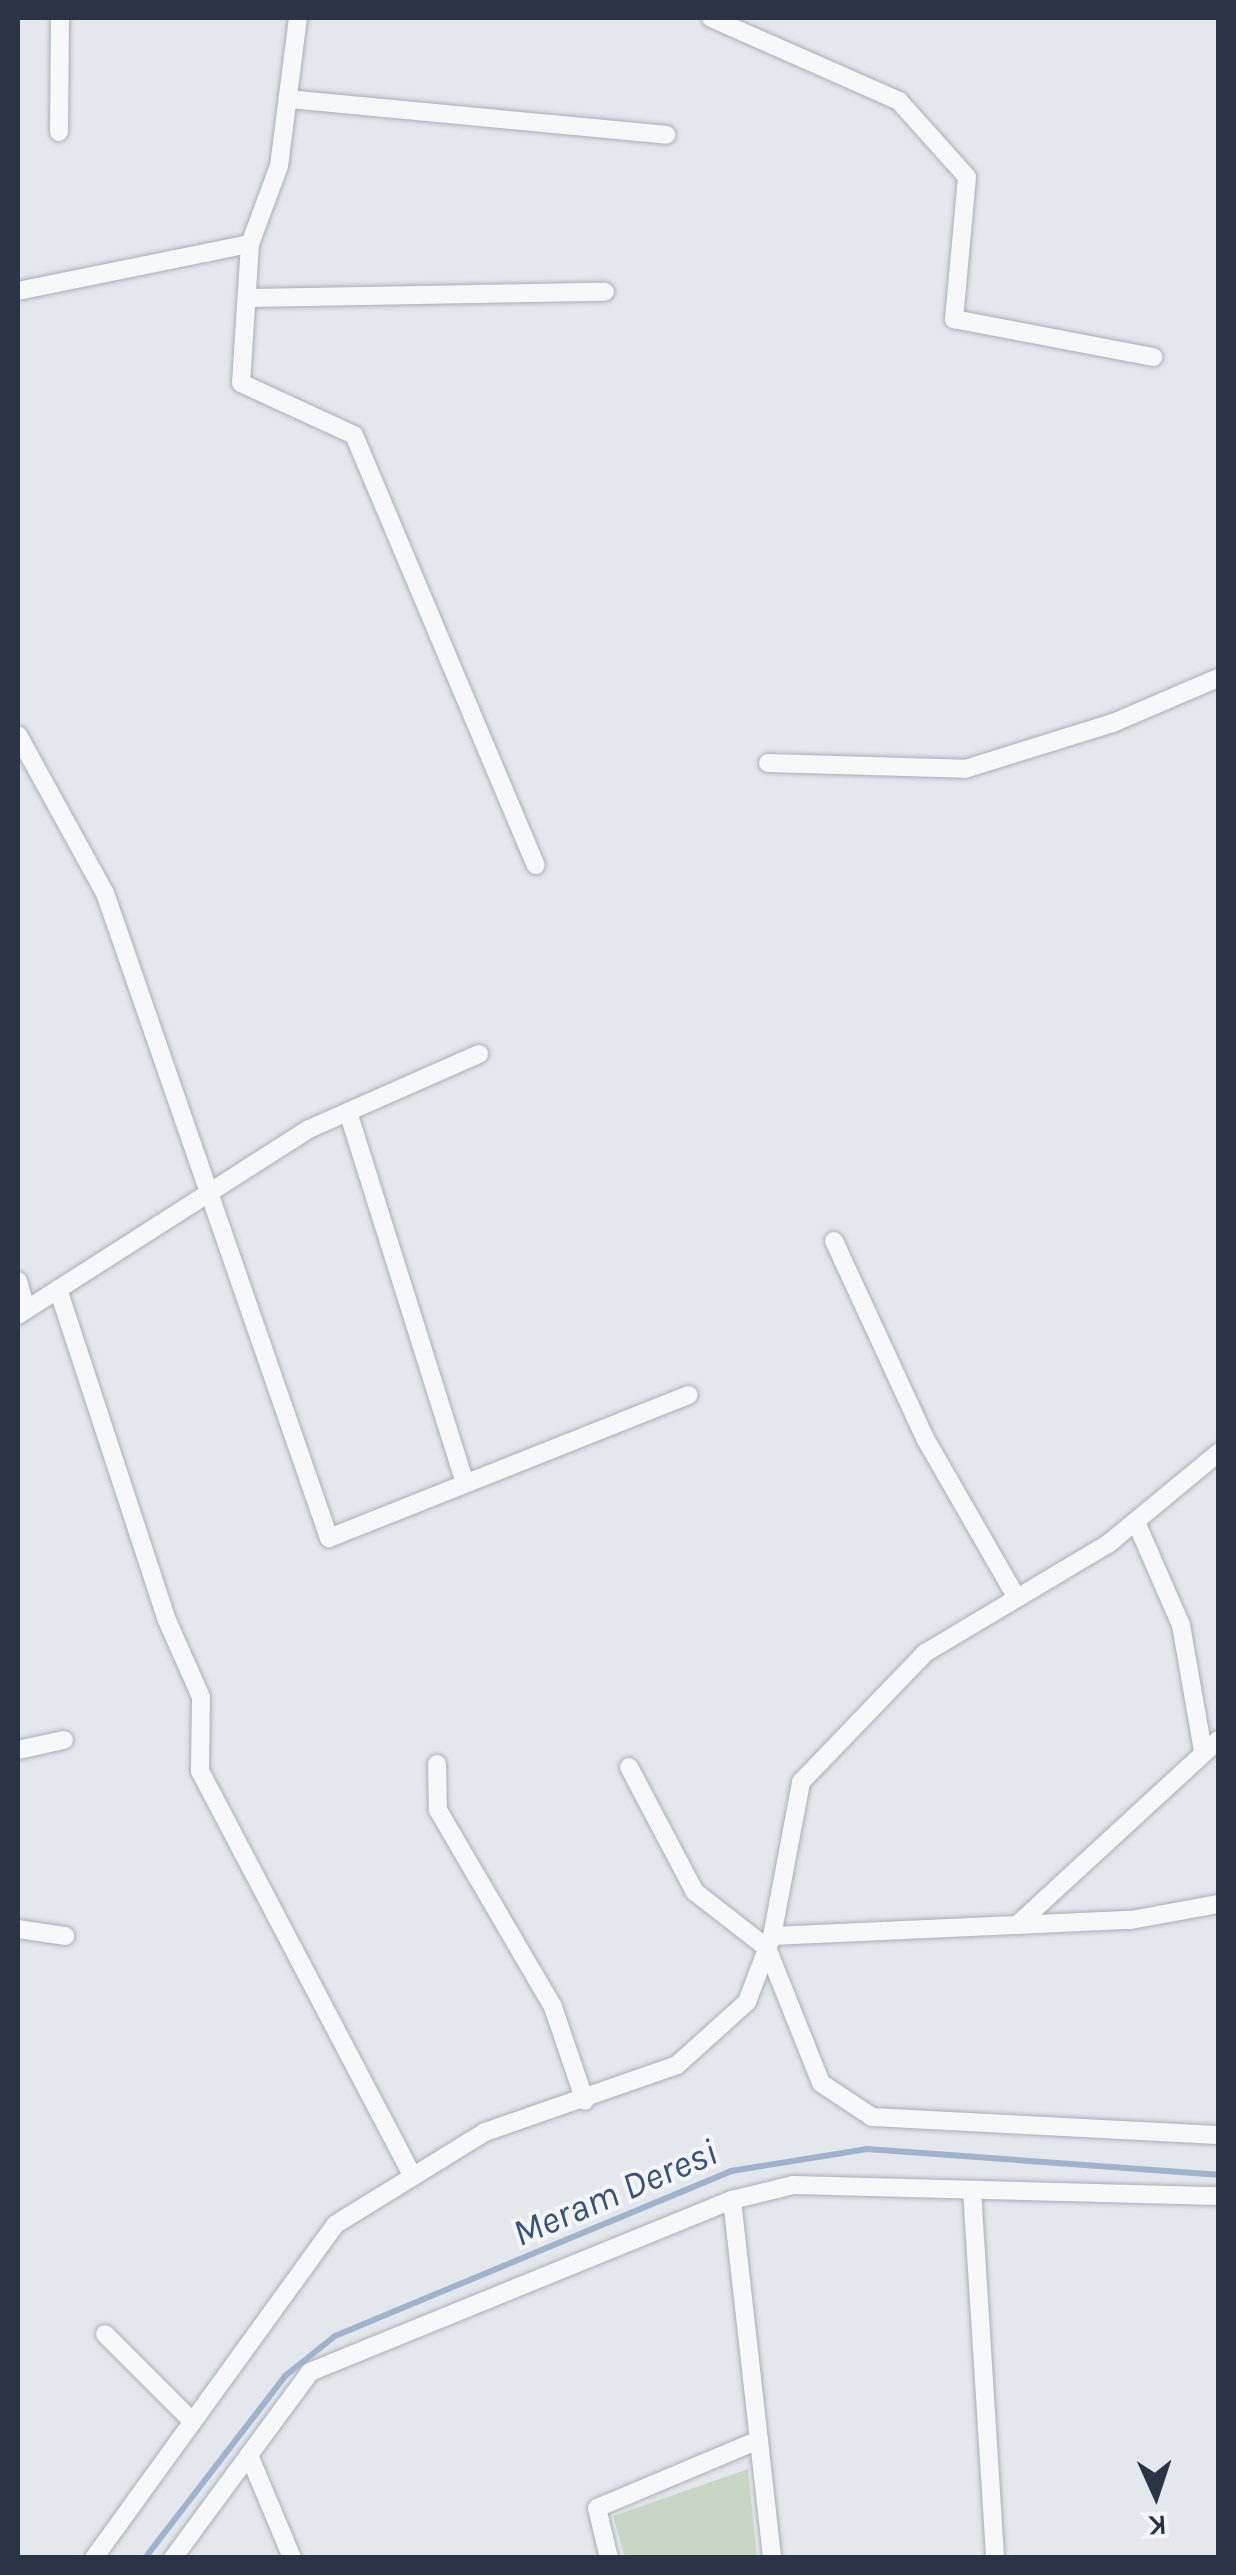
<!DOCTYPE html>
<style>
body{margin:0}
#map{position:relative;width:1236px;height:2575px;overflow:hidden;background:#e4e7ec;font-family:Karla,sans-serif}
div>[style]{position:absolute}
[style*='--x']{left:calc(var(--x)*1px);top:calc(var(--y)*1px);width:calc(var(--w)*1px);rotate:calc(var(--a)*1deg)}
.green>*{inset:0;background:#c9d6c5}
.stream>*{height:6px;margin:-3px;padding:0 3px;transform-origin:3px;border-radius:3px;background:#9fb4cc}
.roads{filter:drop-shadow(0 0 2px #a9aeb7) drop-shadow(0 0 2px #a9aeb7)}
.minor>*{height:18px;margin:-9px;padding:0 9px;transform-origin:9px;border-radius:9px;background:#f7f8fa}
span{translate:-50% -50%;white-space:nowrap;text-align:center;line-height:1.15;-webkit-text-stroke:8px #f4f6f9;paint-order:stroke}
.water-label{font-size:38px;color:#34527a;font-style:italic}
.frame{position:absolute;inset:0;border:20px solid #2b3445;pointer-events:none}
.north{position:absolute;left:1106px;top:2445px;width:100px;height:100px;-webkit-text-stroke:8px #f4f6f9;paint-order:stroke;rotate:177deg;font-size:28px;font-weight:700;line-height:40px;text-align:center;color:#2b3445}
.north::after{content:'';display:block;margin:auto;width:35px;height:45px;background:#2b3445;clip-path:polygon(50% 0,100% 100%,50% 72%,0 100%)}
</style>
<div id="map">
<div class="green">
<div style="clip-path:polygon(748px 2469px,757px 2557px,625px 2557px,613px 2516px)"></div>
</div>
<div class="stream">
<div style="--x:145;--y:2558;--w:230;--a:-52.4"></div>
<div style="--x:285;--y:2376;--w:64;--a:-38.7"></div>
<div style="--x:335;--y:2336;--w:429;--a:-22.6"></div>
<div style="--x:731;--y:2171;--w:138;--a:-9.2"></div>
<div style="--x:867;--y:2149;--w:352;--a:4.2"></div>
</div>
<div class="roads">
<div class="minor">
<div style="--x:711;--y:18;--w:206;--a:23.8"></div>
<div style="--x:899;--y:101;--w:102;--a:48.2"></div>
<div style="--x:967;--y:177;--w:143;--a:95.2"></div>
<div style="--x:954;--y:319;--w:203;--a:10.8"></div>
<div style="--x:288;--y:99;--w:380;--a:5.4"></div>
<div style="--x:59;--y:132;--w:114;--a:-89.5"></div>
<div style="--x:250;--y:244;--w:139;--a:93.7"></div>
<div style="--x:241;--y:383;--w:124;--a:24.7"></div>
<div style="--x:354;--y:435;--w:467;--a:67.1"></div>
<div style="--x:18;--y:291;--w:237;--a:-11.5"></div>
<div style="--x:250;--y:244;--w:83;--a:-69.6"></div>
<div style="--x:279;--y:166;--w:149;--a:-82.7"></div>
<div style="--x:247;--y:298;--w:358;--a:-1"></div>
<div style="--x:18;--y:735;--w:180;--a:61.2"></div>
<div style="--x:105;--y:893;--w:683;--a:70.85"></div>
<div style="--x:329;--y:1538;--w:387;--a:-21.7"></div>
<div style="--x:768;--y:763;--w:197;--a:1.7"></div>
<div style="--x:965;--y:769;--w:155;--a:-17.3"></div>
<div style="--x:1113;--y:723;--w:114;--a:-23.2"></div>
<div style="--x:348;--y:1112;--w:387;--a:72.5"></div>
<div style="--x:834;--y:1241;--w:219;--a:65.2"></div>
<div style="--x:926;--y:1440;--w:182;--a:60.1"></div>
<div style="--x:18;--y:1281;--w:29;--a:74"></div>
<div style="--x:58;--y:1289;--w:346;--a:71.8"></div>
<div style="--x:166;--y:1618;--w:86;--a:66.1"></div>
<div style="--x:201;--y:1697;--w:74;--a:90.8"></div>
<div style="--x:200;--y:1771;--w:458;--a:62.3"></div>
<div style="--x:18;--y:1315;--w:345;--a:-32.6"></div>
<div style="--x:309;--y:1129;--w:186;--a:-23.8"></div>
<div style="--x:1136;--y:1522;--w:112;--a:66.4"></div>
<div style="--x:1181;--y:1625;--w:128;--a:80.1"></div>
<div style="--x:18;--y:1750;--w:47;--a:-12.3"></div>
<div style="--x:437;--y:1764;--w:46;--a:88.8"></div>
<div style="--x:438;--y:1810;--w:228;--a:59.7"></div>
<div style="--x:553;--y:2007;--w:99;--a:71.2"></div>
<div style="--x:629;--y:1767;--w:141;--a:62.2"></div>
<div style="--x:695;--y:1892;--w:91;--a:37.9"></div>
<div style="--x:767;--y:1948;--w:145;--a:68.2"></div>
<div style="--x:821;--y:2083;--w:61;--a:33.7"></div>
<div style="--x:872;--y:2117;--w:346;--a:3"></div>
<div style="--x:1017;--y:1925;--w:273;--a:-42.6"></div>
<div style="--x:18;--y:1929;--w:48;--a:8.5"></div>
<div style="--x:772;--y:1936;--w:359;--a:-2.6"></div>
<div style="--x:1131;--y:1920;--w:88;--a:-10.4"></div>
<div style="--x:972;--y:2190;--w:369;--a:86.4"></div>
<div style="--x:732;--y:2200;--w:360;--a:83.6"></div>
<div style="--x:105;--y:2334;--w:123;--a:45"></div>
<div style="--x:249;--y:2455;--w:112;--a:67.3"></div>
<div style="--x:94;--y:2558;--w:412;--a:-54.1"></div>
<div style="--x:336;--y:2224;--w:175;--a:-31.7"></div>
<div style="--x:485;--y:2132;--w:203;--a:-19.2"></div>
<div style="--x:677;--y:2065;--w:94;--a:-42"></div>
<div style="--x:747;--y:2002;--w:71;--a:-69.3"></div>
<div style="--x:772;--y:1936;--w:157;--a:-79.3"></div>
<div style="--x:801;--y:1782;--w:179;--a:-46.1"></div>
<div style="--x:925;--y:1653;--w:213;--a:-30.8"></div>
<div style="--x:1108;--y:1544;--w:143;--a:-39.6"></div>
<div style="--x:173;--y:2558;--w:231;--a:-53.6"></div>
<div style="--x:310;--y:2372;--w:456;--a:-22.2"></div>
<div style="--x:732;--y:2200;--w:63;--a:-13.8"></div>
<div style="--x:793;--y:2185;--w:425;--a:1.5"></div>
<div style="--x:609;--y:2558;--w:51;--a:-103.5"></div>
<div style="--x:597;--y:2508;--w:176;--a:-22.8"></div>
</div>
</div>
<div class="water-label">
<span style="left:615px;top:2193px;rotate:-23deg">Meram Deresi</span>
</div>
<div class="frame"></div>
<div class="north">K</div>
</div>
